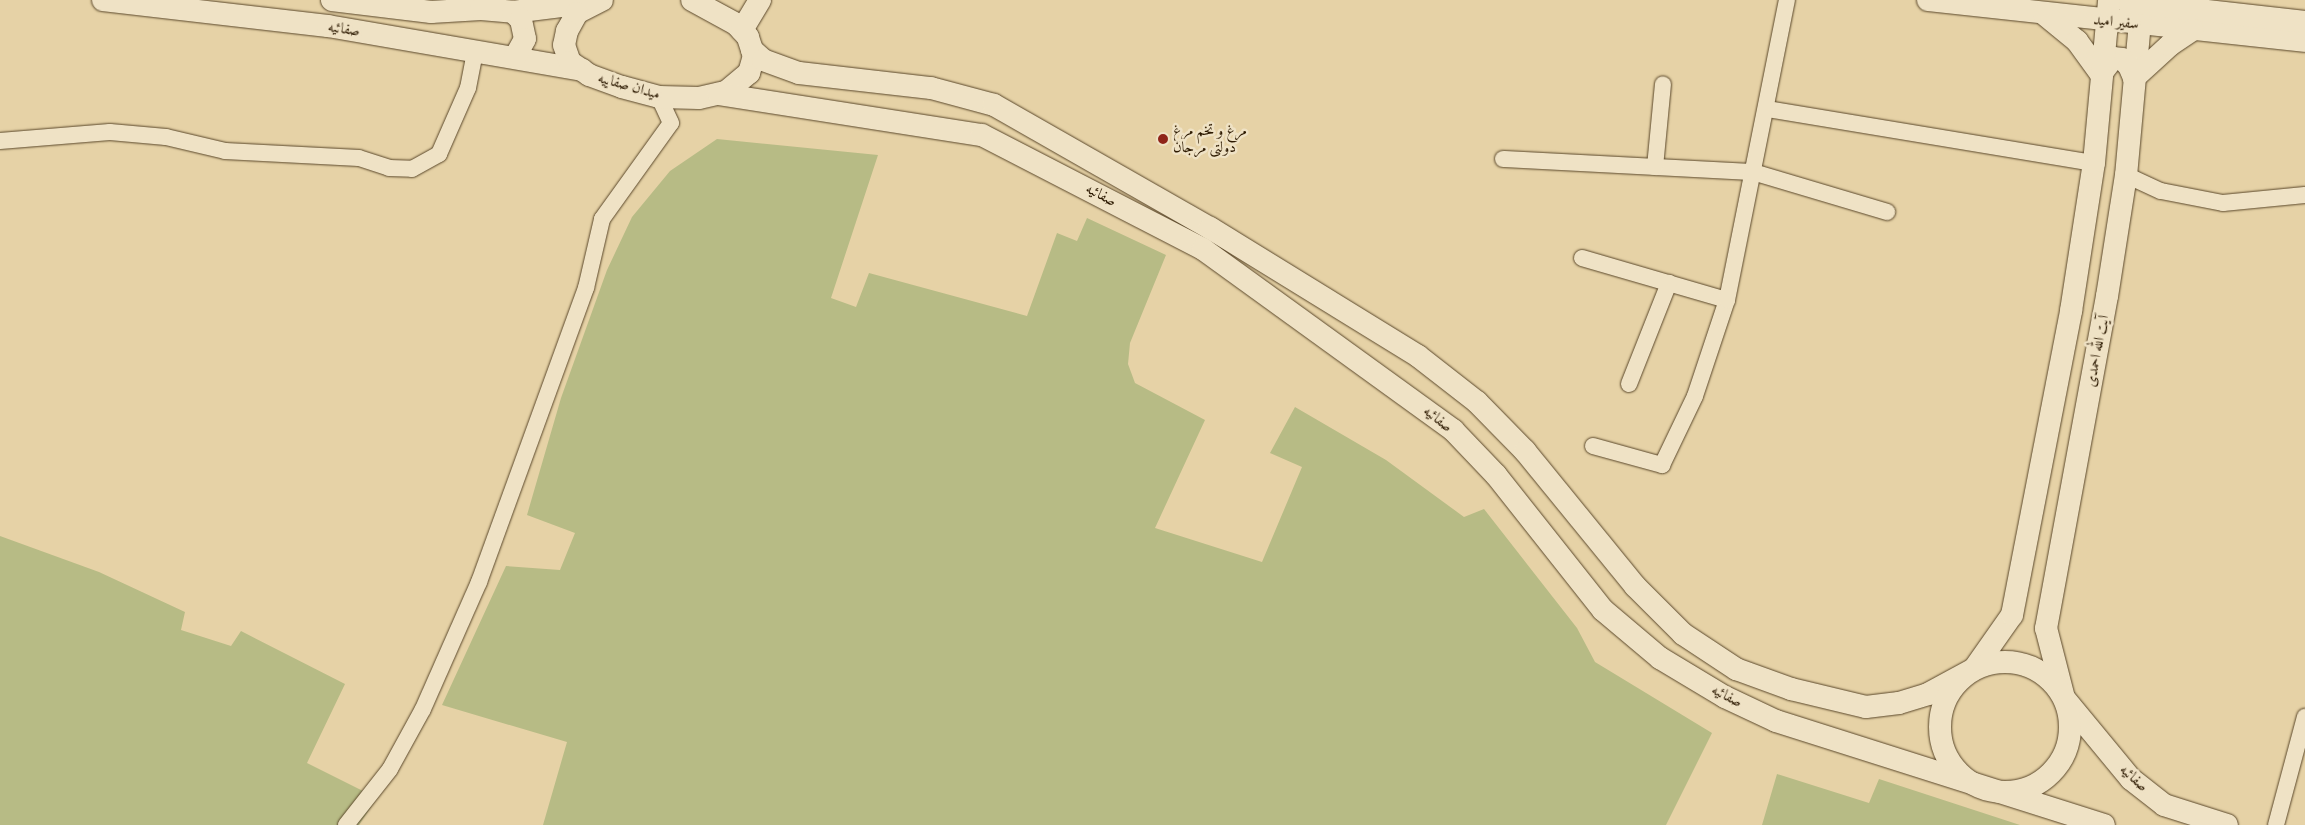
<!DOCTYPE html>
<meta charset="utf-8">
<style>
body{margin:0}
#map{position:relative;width:2305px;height:825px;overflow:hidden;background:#e6d2a6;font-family:"IM FELL Great Primer",Amiri,serif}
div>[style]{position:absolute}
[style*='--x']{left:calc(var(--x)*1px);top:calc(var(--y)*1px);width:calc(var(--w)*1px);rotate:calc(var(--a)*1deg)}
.green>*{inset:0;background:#b7bb85}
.roads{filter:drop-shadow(0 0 1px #5a472a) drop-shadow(0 0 1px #5a472a)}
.street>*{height:16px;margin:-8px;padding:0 8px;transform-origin:8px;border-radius:8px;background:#efe2c5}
.secondary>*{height:22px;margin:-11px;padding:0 11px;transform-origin:11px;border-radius:11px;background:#efe2c5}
.secondary>.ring{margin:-11px;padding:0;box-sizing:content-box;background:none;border:22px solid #efe2c5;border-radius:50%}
.dots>*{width:14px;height:14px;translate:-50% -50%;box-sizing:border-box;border:2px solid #efe2c5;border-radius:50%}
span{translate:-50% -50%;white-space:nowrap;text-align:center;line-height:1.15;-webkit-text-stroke:5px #efe2c5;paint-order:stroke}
.street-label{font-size:15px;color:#2c1900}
.poi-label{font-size:15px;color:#2c1900}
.left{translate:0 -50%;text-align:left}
</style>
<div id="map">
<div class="green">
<div style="clip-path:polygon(717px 139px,878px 155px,831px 298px,856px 307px,869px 273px,1027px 316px,1057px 233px,1077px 241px,1087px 218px,1166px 255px,1130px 343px,1128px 364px,1135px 383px,1205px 420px,1155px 528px,1262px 562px,1302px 467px,1270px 453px,1295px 407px,1386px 460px,1464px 517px,1484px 509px,1577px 628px,1595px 662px,1712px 733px,1666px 825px,543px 825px,567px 742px,442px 705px,506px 566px,560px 570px,575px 533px,527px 515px,561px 398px,607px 270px,632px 217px,670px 171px)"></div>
<div style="clip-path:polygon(0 536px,99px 572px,185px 612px,181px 630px,231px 646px,241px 631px,345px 684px,307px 763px,377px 798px,359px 825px,0 825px)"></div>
<div style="clip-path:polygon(1777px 774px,1869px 803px,1879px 779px,2020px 825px,1762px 825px)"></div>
</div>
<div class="roads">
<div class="street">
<div style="--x:1767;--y:109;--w:331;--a:9.4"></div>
<div style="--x:0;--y:141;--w:110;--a:-4.7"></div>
<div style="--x:110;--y:132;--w:56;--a:5.1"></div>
<div style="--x:166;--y:137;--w:61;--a:13.3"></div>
<div style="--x:225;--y:151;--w:134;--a:3"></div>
<div style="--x:359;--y:158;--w:32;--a:18"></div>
<div style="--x:389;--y:168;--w:23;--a:2"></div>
<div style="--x:412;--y:169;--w:31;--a:-29"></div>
<div style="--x:439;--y:154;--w:72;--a:-66.3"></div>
<div style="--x:468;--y:88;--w:38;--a:-79"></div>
<div style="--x:1503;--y:159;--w:250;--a:3"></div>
<div style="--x:1753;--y:172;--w:140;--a:16.6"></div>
<div style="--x:1655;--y:167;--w:83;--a:-84.5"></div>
<div style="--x:2126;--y:175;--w:38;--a:25"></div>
<div style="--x:2161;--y:191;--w:63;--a:11"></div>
<div style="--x:2223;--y:203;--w:82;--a:-5.6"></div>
<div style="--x:1582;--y:258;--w:151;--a:16.2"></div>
<div style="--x:1629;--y:384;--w:109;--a:-68.4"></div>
<div style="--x:1593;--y:446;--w:72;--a:15.4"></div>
<div style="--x:1662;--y:465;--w:76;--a:-64.4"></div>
<div style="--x:1695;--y:396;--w:101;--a:-71.6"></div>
<div style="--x:1727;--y:300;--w:306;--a:-78.7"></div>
<div style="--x:346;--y:825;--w:71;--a:-51.8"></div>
<div style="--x:390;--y:769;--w:68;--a:-61.2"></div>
<div style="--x:423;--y:709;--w:139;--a:-66.2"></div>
<div style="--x:479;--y:582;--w:313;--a:-70"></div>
<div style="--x:586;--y:288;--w:71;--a:-76.9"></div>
<div style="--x:602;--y:219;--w:118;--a:-54.3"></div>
<div style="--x:671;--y:123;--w:29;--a:-115"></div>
<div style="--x:2276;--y:825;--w:112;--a:-75"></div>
</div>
<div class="secondary">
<div style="--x:103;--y:0;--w:226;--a:6.6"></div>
<div style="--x:328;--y:26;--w:258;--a:9.8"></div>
<div style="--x:332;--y:0;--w:100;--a:6.9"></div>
<div style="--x:431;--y:12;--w:50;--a:-3.4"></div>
<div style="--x:481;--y:9;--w:32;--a:5"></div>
<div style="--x:513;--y:12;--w:81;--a:-7.1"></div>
<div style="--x:602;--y:0;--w:28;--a:153"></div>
<div style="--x:577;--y:13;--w:21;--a:119"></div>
<div style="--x:567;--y:31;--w:14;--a:102"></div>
<div style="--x:564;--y:45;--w:18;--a:71"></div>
<div style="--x:570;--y:62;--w:23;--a:34"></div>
<div style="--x:589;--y:75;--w:35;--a:20"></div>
<div style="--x:622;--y:87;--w:38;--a:15"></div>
<div style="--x:659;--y:97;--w:40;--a:1.4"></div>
<div style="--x:699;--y:98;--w:28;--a:-13"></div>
<div style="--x:726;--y:92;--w:30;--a:-40"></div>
<div style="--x:749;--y:73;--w:18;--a:-74"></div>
<div style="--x:754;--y:56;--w:20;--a:-108"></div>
<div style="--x:748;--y:37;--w:18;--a:-133"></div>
<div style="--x:736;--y:24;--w:50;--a:-151.4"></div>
<div style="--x:1928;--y:0;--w:379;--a:6.2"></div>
<div style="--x:2142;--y:0;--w:176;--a:95.2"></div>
<div style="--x:2126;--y:175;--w:122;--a:98.9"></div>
<div style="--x:2107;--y:296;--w:338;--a:100.4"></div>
<div style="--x:2046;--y:628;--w:72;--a:75.6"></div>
<div style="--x:2064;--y:698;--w:105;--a:50.4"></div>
<div style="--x:2131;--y:779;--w:42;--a:38.2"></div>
<div style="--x:2164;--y:805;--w:66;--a:17.6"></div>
<div style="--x:2127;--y:2;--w:179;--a:6.4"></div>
<div style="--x:513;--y:12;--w:11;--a:45"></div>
<div style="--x:521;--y:20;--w:19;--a:78"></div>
<div style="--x:525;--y:39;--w:21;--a:119"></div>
<div style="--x:2044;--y:14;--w:43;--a:39.3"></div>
<div style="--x:2077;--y:41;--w:41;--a:54"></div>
<div style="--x:2101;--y:74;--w:20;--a:-53"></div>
<div style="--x:2113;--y:58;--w:9;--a:6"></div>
<div style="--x:2122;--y:59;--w:10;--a:45"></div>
<div style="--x:2129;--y:66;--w:13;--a:67"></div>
<div style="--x:2134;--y:78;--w:49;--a:-42.5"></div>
<div style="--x:2170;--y:45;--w:27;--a:-34"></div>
<div style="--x:742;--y:30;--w:35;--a:-59"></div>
<div style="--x:752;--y:50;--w:15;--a:42"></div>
<div style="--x:763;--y:60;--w:38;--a:20"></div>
<div style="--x:799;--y:73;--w:133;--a:6.5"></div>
<div style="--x:931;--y:88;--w:65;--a:15.1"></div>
<div style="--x:994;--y:105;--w:249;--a:29.7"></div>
<div style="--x:1210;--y:228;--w:244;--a:31.6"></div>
<div style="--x:1418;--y:356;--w:75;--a:37.9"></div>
<div style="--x:1477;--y:402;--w:69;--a:45.6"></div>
<div style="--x:1525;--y:451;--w:174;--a:50.8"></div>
<div style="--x:1635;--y:586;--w:68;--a:45"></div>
<div style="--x:1683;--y:634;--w:64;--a:33.4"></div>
<div style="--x:1736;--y:669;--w:59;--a:20"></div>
<div style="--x:1791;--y:689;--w:77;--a:13.5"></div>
<div style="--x:1866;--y:707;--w:33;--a:-7"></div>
<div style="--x:1899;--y:703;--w:30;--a:-17"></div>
<div style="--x:1928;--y:694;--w:52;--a:-28.5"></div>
<div style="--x:1974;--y:669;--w:66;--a:-54.9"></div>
<div style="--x:2012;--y:615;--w:310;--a:-79"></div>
<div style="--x:2071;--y:311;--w:150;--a:-81.2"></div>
<div style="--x:2094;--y:163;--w:164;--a:-84.7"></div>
<div style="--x:719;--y:94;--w:266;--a:8.9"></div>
<div style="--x:982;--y:135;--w:249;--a:27.3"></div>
<div style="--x:1203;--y:249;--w:309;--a:35.9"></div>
<div style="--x:1453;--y:430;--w:62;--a:46.3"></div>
<div style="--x:1496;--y:475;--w:172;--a:51.6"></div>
<div style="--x:1603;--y:610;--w:75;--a:40.1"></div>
<div style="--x:1660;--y:658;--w:76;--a:31"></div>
<div style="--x:1725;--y:697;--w:56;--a:25.2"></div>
<div style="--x:1776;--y:721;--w:344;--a:17.6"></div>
<div class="ring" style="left:1940px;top:662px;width:108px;height:108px"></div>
</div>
</div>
<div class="dots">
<div style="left:1163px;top:139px;background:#8f2418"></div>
</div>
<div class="street-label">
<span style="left:2116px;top:22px;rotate:6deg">سفیر امید</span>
<span style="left:344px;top:29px;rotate:9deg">صفائیه</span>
<span style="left:629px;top:86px;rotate:16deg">میدان صفاییه</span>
<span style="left:1101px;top:195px;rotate:28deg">صفائیه</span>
<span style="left:2097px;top:351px;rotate:-79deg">آیت الله احمدی</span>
<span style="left:1438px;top:419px;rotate:39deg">صفائیه</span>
<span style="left:1727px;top:696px;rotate:28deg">صفائیه</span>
<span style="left:2134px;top:778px;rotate:43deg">صفائیه</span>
</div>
<div class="poi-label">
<span class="left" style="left:1173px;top:139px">مرغ و تخم مرغ<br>دولتی مرجان</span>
</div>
</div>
